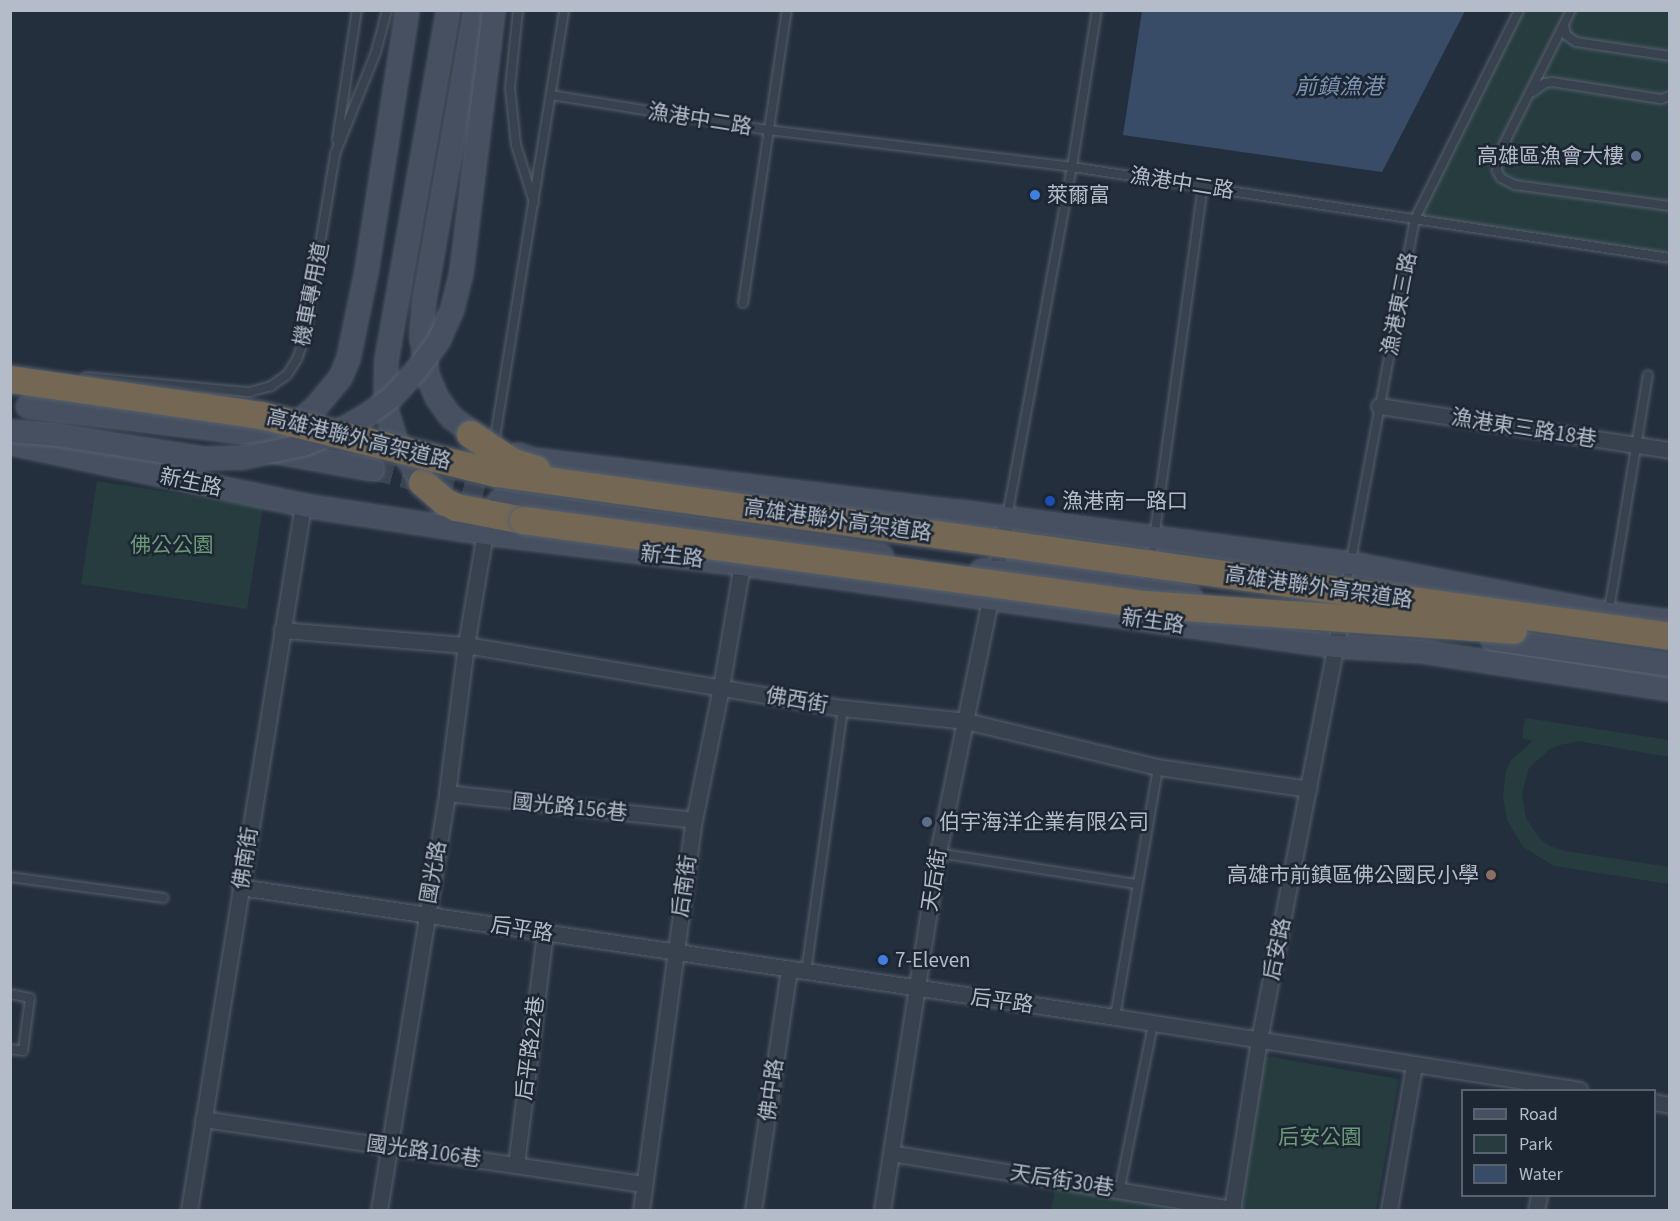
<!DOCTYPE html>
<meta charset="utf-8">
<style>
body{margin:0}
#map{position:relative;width:1680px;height:1221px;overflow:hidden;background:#242f3e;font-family:"Source Sans 3","Noto Sans TC",sans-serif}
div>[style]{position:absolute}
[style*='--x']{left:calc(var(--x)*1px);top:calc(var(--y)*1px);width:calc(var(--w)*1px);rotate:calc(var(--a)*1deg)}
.green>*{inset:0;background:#263c3f}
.water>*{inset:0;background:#394c67}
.secondary-tunnel>*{height:21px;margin-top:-10.5px;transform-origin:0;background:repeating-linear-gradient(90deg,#3a4453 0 21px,transparent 0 31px)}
.roads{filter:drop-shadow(0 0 2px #565f6c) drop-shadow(0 0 2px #565f6c)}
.lane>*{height:8px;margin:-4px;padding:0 4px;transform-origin:4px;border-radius:4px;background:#38414e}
.street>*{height:15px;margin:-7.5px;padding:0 7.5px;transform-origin:7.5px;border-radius:7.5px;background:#38414e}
.secondary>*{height:21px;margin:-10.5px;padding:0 10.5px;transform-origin:10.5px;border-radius:10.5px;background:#465061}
.highway>*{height:27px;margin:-13.5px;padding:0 13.5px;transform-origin:13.5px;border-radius:13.5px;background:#746855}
.bridges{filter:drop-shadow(0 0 2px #565f6c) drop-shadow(0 0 2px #565f6c)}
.secondary-bridge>*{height:21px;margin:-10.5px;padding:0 10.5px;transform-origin:10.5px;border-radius:10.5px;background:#465061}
.highway-bridge>*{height:27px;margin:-13.5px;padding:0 13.5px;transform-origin:13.5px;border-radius:13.5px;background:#746855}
.dots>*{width:16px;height:16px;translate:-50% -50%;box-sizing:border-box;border:3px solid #1d2633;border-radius:50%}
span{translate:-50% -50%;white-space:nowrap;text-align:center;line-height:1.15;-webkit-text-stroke:5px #1d2633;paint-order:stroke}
.street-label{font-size:21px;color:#b4bcc9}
.poi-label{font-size:21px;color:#b4bcc9}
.right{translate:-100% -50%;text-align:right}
.left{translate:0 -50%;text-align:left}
.park-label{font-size:21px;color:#6b9a76}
.water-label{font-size:22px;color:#7c92b1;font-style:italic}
.frame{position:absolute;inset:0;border:12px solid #b4bcc9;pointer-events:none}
.legend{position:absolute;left:1461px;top:1089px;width:195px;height:108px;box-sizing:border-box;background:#1d2633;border:2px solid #59626f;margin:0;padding:8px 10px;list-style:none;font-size:18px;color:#b4bcc9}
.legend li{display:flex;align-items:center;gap:12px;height:30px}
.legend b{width:30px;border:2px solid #59626f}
</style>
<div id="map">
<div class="green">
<div style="clip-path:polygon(1519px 11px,1669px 11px,1669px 258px,1415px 219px)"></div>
<div style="clip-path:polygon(97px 481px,263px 507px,247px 609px,81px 584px)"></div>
<div style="clip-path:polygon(1525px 718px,1669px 740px,1669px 757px,1578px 741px,1560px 745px,1550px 749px,1529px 768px,1522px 793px,1526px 818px,1540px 839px,1550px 846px,1565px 851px,1669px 867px,1669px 884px,1554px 866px,1523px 847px,1507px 820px,1503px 796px,1506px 771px,1511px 760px,1533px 741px,1522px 738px)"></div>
<div style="clip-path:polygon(1265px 1056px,1399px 1079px,1376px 1210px,1239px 1210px)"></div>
<div style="clip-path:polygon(1056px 1183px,1210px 1210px,1051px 1210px)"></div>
</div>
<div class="water">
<div style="clip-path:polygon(1142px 11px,1142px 10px,1465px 11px,1382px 172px,1123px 135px)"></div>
</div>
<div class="secondary-tunnel">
<div style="--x:372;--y:469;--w:131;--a:13.7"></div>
</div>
<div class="roads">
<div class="lane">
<div style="--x:518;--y:10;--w:78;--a:95.9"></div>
<div style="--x:510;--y:88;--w:57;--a:84"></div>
<div style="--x:516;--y:145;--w:60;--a:72.5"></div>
<div style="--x:1571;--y:10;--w:165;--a:116.6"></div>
<div style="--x:1497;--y:158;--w:13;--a:90"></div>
<div style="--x:1497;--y:171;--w:8;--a:60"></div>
<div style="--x:1501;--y:178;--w:16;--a:27"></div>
<div style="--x:1515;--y:185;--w:156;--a:7.7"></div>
<div style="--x:1564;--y:25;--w:10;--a:79"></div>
<div style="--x:1566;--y:35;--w:12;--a:35"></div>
<div style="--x:1576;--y:42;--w:95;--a:8.5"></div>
<div style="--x:1533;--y:92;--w:15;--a:-37"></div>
<div style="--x:1545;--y:83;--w:7;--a:-8"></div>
<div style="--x:1552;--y:82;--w:110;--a:8.9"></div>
<div style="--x:1661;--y:99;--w:9;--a:-18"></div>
<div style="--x:551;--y:95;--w:220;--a:9.2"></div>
<div style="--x:768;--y:130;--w:306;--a:6.9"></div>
<div style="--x:1072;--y:167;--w:605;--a:8.65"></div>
<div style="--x:337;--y:140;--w:132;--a:-81.3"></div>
<div style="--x:743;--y:303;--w:296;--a:-81.5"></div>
<div style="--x:86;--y:377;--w:164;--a:5.3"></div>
<div style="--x:249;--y:392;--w:23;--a:-15"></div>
<div style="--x:271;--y:386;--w:19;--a:-35"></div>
<div style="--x:287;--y:375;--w:19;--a:-58"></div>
<div style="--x:297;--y:359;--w:20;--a:-70"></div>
<div style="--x:304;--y:340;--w:189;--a:-80.5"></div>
<div style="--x:335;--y:154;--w:110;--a:-68.1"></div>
<div style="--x:376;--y:52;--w:43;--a:-75.3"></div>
<div style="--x:494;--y:444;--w:440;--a:-80.8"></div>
<div style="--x:1007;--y:517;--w:356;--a:-79.5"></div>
<div style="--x:1072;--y:167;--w:159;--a:-81"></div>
<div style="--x:1346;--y:587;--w:374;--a:-79.4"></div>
<div style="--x:1415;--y:219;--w:233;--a:-63.5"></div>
<div style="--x:1147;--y:589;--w:407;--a:-82.1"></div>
<div style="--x:1609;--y:610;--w:238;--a:-80.6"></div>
<div style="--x:938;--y:853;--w:201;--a:8.9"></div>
<div style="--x:10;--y:877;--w:155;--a:7.8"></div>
<div style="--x:806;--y:972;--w:267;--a:-82"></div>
<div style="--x:10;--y:994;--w:20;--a:11"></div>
<div style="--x:30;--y:998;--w:53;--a:97.5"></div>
<div style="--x:23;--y:1051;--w:13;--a:-171"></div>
<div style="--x:1115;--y:1017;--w:254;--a:-80.2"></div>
<div style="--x:1120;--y:1188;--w:167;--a:-78.6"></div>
</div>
<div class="street">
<div style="--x:1379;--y:406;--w:294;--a:8.6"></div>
<div style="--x:282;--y:630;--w:185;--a:4.7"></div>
<div style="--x:466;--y:645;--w:382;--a:9.5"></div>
<div style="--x:843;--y:708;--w:124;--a:6"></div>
<div style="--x:966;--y:721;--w:197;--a:13.5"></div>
<div style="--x:1158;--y:767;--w:152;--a:8.3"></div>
<div style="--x:447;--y:793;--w:248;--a:6.2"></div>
<div style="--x:240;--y:887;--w:885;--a:8.45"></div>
<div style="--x:1115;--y:1017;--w:470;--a:8.9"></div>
<div style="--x:1654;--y:1102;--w:16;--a:11"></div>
<div style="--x:203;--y:1119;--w:446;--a:8.4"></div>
<div style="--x:891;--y:1153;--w:347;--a:9.3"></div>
<div style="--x:516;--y:1165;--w:235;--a:-82.9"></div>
<div style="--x:189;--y:1210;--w:714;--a:-80.81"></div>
<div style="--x:379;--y:1210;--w:423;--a:-80.7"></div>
<div style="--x:447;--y:793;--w:149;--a:-82.7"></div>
<div style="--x:466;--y:645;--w:114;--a:-80.4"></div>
<div style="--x:641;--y:1210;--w:394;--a:-82.3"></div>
<div style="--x:694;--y:820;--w:136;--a:-78.5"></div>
<div style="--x:721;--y:687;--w:125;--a:-80.3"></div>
<div style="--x:753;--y:1210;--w:244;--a:-81.5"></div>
<div style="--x:882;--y:1210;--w:361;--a:-81.1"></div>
<div style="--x:938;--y:853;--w:342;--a:-78.4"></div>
<div style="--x:1232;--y:1210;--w:172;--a:-81"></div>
<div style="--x:1259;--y:1040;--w:430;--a:-79"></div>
<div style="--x:1389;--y:1210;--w:147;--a:-80.2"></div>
<div style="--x:1536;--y:1210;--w:14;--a:-78"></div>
</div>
<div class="secondary">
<div style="--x:475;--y:10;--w:292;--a:100"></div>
<div style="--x:424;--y:298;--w:38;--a:95"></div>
<div style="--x:421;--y:336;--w:39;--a:81"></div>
<div style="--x:427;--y:375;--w:25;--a:67"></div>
<div style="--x:437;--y:398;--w:24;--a:54"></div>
<div style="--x:451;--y:417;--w:39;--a:36"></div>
<div style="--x:27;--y:406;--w:217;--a:6.9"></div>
<div style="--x:242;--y:432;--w:39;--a:-4"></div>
<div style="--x:281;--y:429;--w:21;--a:-25"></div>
<div style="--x:300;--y:420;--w:20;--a:-41"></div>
<div style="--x:315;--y:407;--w:39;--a:-50"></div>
<div style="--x:340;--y:377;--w:21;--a:-67"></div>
<div style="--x:348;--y:358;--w:89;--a:-78.3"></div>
<div style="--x:366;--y:271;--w:264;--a:-81.1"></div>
<div style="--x:10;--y:443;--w:299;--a:11.9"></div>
<div style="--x:303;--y:505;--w:184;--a:8.7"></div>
<div style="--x:485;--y:533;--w:259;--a:6.9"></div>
<div style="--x:742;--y:564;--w:600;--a:7.86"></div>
<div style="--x:1336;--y:646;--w:85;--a:3.4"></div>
<div style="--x:1421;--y:651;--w:252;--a:8.7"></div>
<div style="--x:272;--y:451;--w:102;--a:10.2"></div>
<div style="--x:518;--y:454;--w:15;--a:20"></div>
<div style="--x:532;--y:459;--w:428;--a:7"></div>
<div style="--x:957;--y:511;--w:53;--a:38.2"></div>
<div style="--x:432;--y:492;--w:14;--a:-135"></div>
<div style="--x:422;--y:482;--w:51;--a:-122.1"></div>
<div style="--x:395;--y:439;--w:34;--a:-107"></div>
<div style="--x:385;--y:406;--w:46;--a:-88.8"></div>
<div style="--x:386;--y:360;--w:355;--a:-80"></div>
<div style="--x:499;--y:500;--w:386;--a:8.2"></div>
<div style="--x:959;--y:511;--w:395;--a:7.6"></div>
<div style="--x:1351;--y:563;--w:263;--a:11"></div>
<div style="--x:1609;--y:613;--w:62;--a:7.5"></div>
<div style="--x:981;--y:570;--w:54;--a:2.1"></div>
<div style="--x:1035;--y:572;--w:157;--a:8.8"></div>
<div style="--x:1492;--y:639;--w:180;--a:8.3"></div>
</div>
<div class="highway">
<div style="--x:422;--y:482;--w:29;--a:41"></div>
<div style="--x:444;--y:501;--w:13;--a:27"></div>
<div style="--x:456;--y:507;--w:68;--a:11"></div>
</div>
</div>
<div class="bridges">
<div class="secondary-bridge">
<div style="--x:10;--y:431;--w:47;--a:4.9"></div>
<div style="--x:57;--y:435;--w:149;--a:8.9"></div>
<div style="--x:204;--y:458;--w:39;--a:-1"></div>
<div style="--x:243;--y:457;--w:60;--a:-11.5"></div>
<div style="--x:302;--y:445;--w:39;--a:-21"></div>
<div style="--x:338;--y:431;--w:36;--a:-30"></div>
<div style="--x:369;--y:413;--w:27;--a:-36"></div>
<div style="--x:391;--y:397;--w:35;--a:-47"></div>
<div style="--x:415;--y:371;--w:39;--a:-53"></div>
<div style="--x:438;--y:340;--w:35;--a:-66"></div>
<div style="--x:452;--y:308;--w:38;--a:-76"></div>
<div style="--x:461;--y:271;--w:263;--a:-83"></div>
</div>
<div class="highway-bridge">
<div style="--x:10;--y:379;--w:254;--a:8.2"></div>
<div style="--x:261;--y:415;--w:242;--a:13.9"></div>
<div style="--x:496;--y:473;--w:1185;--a:7.9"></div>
<div style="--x:470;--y:434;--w:51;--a:33.1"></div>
<div style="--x:513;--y:462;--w:24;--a:17"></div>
<div style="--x:523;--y:520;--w:627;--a:7.7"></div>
<div style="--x:1144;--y:604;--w:370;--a:4"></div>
</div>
</div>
<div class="dots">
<div style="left:1636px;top:156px;background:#5c6f8a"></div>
<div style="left:1035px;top:195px;background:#3f7fe0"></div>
<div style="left:1050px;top:501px;background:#1a4fb4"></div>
<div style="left:927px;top:822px;background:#5c6f8a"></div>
<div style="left:1491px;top:875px;background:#8d6e63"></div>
<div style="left:883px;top:960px;background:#3f7fe0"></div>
</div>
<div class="street-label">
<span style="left:700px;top:119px;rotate:9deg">漁港中二路</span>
<span style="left:1182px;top:183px;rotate:9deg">漁港中二路</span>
<span style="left:311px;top:294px;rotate:-79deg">機車專用道</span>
<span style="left:1399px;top:304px;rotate:-79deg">漁港東三路</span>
<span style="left:1524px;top:428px;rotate:9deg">漁港東三路18巷</span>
<span style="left:359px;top:439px;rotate:14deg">高雄港聯外高架道路</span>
<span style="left:191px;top:482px;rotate:12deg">新生路</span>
<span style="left:838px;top:520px;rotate:8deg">高雄港聯外高架道路</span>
<span style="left:672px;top:556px;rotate:6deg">新生路</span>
<span style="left:1319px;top:587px;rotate:8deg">高雄港聯外高架道路</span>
<span style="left:1153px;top:621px;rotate:8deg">新生路</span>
<span style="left:797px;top:700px;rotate:10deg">佛西街</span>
<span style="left:570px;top:807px;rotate:6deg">國光路156巷</span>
<span style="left:245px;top:858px;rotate:-81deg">佛南街</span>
<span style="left:433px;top:872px;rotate:-80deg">國光路</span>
<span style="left:934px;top:880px;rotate:-81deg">天后街</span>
<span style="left:684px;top:886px;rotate:-82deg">后南街</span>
<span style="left:522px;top:929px;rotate:9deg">后平路</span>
<span style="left:1277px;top:949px;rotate:-79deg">后安路</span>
<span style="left:1002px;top:1001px;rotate:8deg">后平路</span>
<span style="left:530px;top:1048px;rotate:-83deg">后平路22巷</span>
<span style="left:771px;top:1090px;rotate:-82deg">佛中路</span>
<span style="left:424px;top:1151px;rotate:8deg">國光路106巷</span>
<span style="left:1062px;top:1180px;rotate:9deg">天后街30巷</span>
</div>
<div class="poi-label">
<span class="right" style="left:1624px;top:156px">高雄區漁會大樓</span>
<span class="left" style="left:1047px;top:195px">萊爾富</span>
<span class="left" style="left:1062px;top:501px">漁港南一路口</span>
<span class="left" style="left:939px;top:822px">伯宇海洋企業有限公司</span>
<span class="right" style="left:1479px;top:875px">高雄市前鎮區佛公國民小學</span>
<span class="left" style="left:895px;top:960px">7-Eleven</span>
</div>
<div class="park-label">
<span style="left:172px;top:545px">佛公公園</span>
<span style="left:1320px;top:1137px">后安公園</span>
</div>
<div class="water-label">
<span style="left:1339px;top:88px">前鎮漁港</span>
</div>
<div class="frame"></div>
<ul class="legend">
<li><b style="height:8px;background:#465061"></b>Road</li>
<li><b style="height:16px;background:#263c3f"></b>Park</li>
<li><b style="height:16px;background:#394c67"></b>Water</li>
</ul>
</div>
